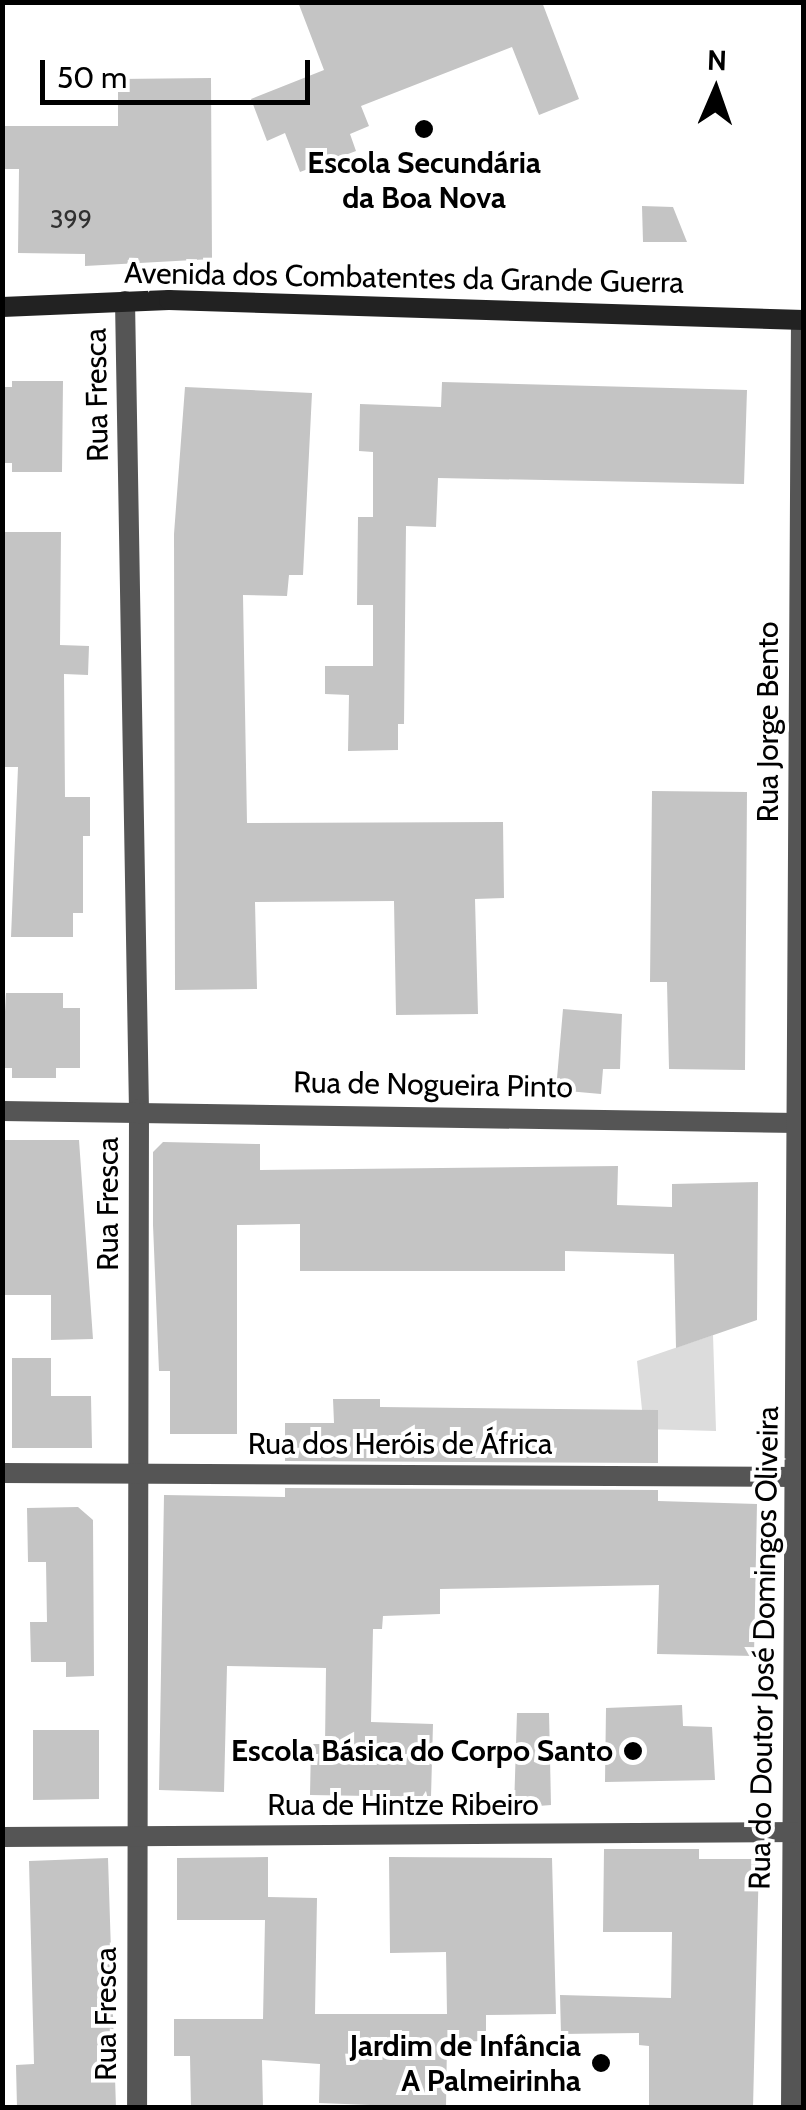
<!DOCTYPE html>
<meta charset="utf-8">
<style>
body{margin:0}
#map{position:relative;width:806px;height:2110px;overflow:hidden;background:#fff;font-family:Cabin,sans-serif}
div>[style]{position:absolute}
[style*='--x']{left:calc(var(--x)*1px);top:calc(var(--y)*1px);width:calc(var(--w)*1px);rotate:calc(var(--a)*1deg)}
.green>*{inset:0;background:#dcdcdc}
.building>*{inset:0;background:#c4c4c4}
.minor>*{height:20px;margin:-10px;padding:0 10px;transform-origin:10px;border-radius:10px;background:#555}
.tertiary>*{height:20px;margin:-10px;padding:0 10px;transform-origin:10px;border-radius:10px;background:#555}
.secondary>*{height:20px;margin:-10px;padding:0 10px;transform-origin:10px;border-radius:10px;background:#222}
.dots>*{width:28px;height:28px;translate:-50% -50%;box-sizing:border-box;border:5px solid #fff;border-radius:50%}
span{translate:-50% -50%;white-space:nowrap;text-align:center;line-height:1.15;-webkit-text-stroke:8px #fff;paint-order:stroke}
.number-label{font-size:25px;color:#313131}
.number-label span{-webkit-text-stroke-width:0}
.poi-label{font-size:30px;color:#000;font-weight:700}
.right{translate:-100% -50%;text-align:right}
.street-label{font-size:30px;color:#000}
.frame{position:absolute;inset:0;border:5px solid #000;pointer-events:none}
.north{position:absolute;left:666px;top:40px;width:100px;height:100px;-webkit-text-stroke:8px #fff;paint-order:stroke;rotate:2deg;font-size:28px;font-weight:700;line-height:40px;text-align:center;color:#000}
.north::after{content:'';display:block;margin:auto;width:35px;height:45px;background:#000;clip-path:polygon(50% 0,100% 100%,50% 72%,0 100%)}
.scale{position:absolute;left:40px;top:60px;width:270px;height:45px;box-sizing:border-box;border:5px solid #000;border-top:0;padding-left:12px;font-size:30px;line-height:35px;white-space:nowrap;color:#000;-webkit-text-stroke:8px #fff;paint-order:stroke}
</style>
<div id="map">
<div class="green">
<div style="clip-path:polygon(713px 1335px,716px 1431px,644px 1429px,637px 1361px)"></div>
</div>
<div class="building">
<div style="clip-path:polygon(298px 2px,542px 2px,579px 99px,539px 115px,512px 47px,361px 106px,369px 126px,350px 134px,356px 151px,300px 172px,285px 133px,267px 141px,251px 99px,324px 70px)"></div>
<div style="clip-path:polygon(211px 78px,212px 259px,85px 266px,85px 254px,18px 253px,19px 169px,2px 169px,2px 126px,118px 126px,118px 79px)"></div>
<div style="clip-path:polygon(642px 206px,673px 207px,687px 242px,643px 242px)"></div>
<div style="clip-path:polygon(12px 381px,63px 381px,62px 472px,12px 472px,12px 463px,2px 463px,2px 387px,12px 387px)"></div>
<div style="clip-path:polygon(442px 382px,747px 390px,744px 484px,438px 478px,436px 527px,406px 526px,404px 724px,398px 724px,398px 750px,348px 751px,349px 695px,325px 694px,325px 666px,373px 666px,373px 605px,357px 605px,358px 517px,373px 517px,373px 452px,359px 451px,360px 404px,441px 407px)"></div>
<div style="clip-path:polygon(185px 387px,312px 393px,303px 575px,289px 575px,287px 596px,243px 595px,247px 823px,503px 822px,504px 898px,475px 899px,478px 1014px,396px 1015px,394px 901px,255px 902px,257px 989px,175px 990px,174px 534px)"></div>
<div style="clip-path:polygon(2px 532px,61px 532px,60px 645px,89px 646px,88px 675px,64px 674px,65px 797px,90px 797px,90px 836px,83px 836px,83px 913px,73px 913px,73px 937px,11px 937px,18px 767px,2px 767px)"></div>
<div style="clip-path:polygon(652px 791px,747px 792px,745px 1070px,669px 1069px,667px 982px,650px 982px)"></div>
<div style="clip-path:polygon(6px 993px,63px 993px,63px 1008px,80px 1008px,80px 1068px,56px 1068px,56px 1078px,12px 1078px,12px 1068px,2px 1068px)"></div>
<div style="clip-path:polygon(563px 1009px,622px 1014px,620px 1069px,603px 1069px,601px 1094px,556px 1090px)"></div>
<div style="clip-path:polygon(2px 1140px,79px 1140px,93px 1339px,51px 1340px,51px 1295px,2px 1295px)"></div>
<div style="clip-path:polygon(163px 1142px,260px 1144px,260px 1170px,618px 1166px,617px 1205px,672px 1207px,672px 1184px,758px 1182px,757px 1320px,676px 1348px,674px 1254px,565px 1251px,565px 1271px,300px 1271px,300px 1224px,237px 1225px,237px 1434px,170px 1434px,170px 1371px,159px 1371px,153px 1225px,153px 1152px)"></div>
<div style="clip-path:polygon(12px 1358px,51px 1358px,51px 1396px,91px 1396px,92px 1448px,12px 1448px)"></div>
<div style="clip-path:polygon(333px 1399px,380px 1399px,380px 1407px,658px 1410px,658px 1463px,285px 1461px,285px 1423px,334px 1423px)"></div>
<div style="clip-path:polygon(285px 1488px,658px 1490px,658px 1501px,757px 1504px,754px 1656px,657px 1654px,659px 1585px,440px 1589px,440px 1614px,383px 1616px,382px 1629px,373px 1629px,371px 1722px,433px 1724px,431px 1797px,310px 1795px,311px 1744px,325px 1744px,326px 1668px,227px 1666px,224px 1792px,159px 1790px,164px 1495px,285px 1497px)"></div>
<div style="clip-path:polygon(78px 1507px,93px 1520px,94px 1676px,66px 1677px,66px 1662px,31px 1662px,30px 1622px,47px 1622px,46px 1562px,28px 1562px,27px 1508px)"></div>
<div style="clip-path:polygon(682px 1705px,683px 1726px,712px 1727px,715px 1780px,605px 1782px,606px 1708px)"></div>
<div style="clip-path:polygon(517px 1713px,549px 1713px,551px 1805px,514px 1808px)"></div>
<div style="clip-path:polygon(33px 1730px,99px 1730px,99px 1799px,33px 1800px)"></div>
<div style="clip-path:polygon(604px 1849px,699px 1849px,699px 1859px,759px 1859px,753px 2108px,649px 2108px,649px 2046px,639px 2045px,639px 2033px,561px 2034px,560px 1995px,671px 1998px,672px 1932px,603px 1932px)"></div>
<div style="clip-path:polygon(268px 1857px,268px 1897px,317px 1898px,315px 2014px,447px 2014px,446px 1952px,390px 1953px,389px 1857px,552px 1858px,556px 2014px,486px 2015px,486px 2041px,447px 2042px,446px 2108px,319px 2103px,320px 2064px,262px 2060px,263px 2108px,191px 2108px,190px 2056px,174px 2056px,174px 2019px,263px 2019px,265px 1920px,177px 1920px,177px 1858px)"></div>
<div style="clip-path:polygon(108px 1858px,116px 2108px,17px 2108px,16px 2065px,34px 2064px,29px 1861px)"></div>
</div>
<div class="minor">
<div style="--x:125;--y:301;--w:808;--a:89.01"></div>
<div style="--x:139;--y:1109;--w:999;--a:90.11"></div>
<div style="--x:2;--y:1111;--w:796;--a:0.86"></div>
<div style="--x:2;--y:1473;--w:795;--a:0.29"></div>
<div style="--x:791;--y:2108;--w:1788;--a:-89.68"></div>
</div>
<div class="tertiary">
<div style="--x:2;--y:1837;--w:802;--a:-0.36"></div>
</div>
<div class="secondary">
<div style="--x:2;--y:307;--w:167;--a:-2.4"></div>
<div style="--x:169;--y:300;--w:635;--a:1.8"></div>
</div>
<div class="dots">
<div style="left:424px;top:129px;background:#000"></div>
<div style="left:633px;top:1751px;background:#000"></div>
<div style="left:601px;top:2063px;background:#000"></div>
</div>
<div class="number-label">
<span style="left:71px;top:219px">399</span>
</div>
<div class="poi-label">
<span style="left:424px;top:180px">Escola Secundária<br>da Boa Nova</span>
<span class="right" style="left:613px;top:1751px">Escola Básica do Corpo Santo</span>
<span class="right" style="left:581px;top:2063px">Jardim de Infância<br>A Palmeirinha</span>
</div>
<div class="street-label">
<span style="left:404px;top:278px;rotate:1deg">Avenida dos Combatentes da Grande Guerra</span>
<span style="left:97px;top:395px;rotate:-91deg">Rua Fresca</span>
<span style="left:768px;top:722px;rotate:-90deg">Rua Jorge Bento</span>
<span style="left:433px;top:1085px;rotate:1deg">Rua de Nogueira Pinto</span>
<span style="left:108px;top:1204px;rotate:-90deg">Rua Fresca</span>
<span style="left:400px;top:1444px">Rua dos Heróis de África</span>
<span style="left:764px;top:1648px;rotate:-89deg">Rua do Doutor José Domingos Oliveira</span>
<span style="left:403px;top:1805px">Rua de Hintze Ribeiro</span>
<span style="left:106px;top:2014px;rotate:-90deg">Rua Fresca</span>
</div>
<div class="frame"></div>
<div class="north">N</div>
<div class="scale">50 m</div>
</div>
